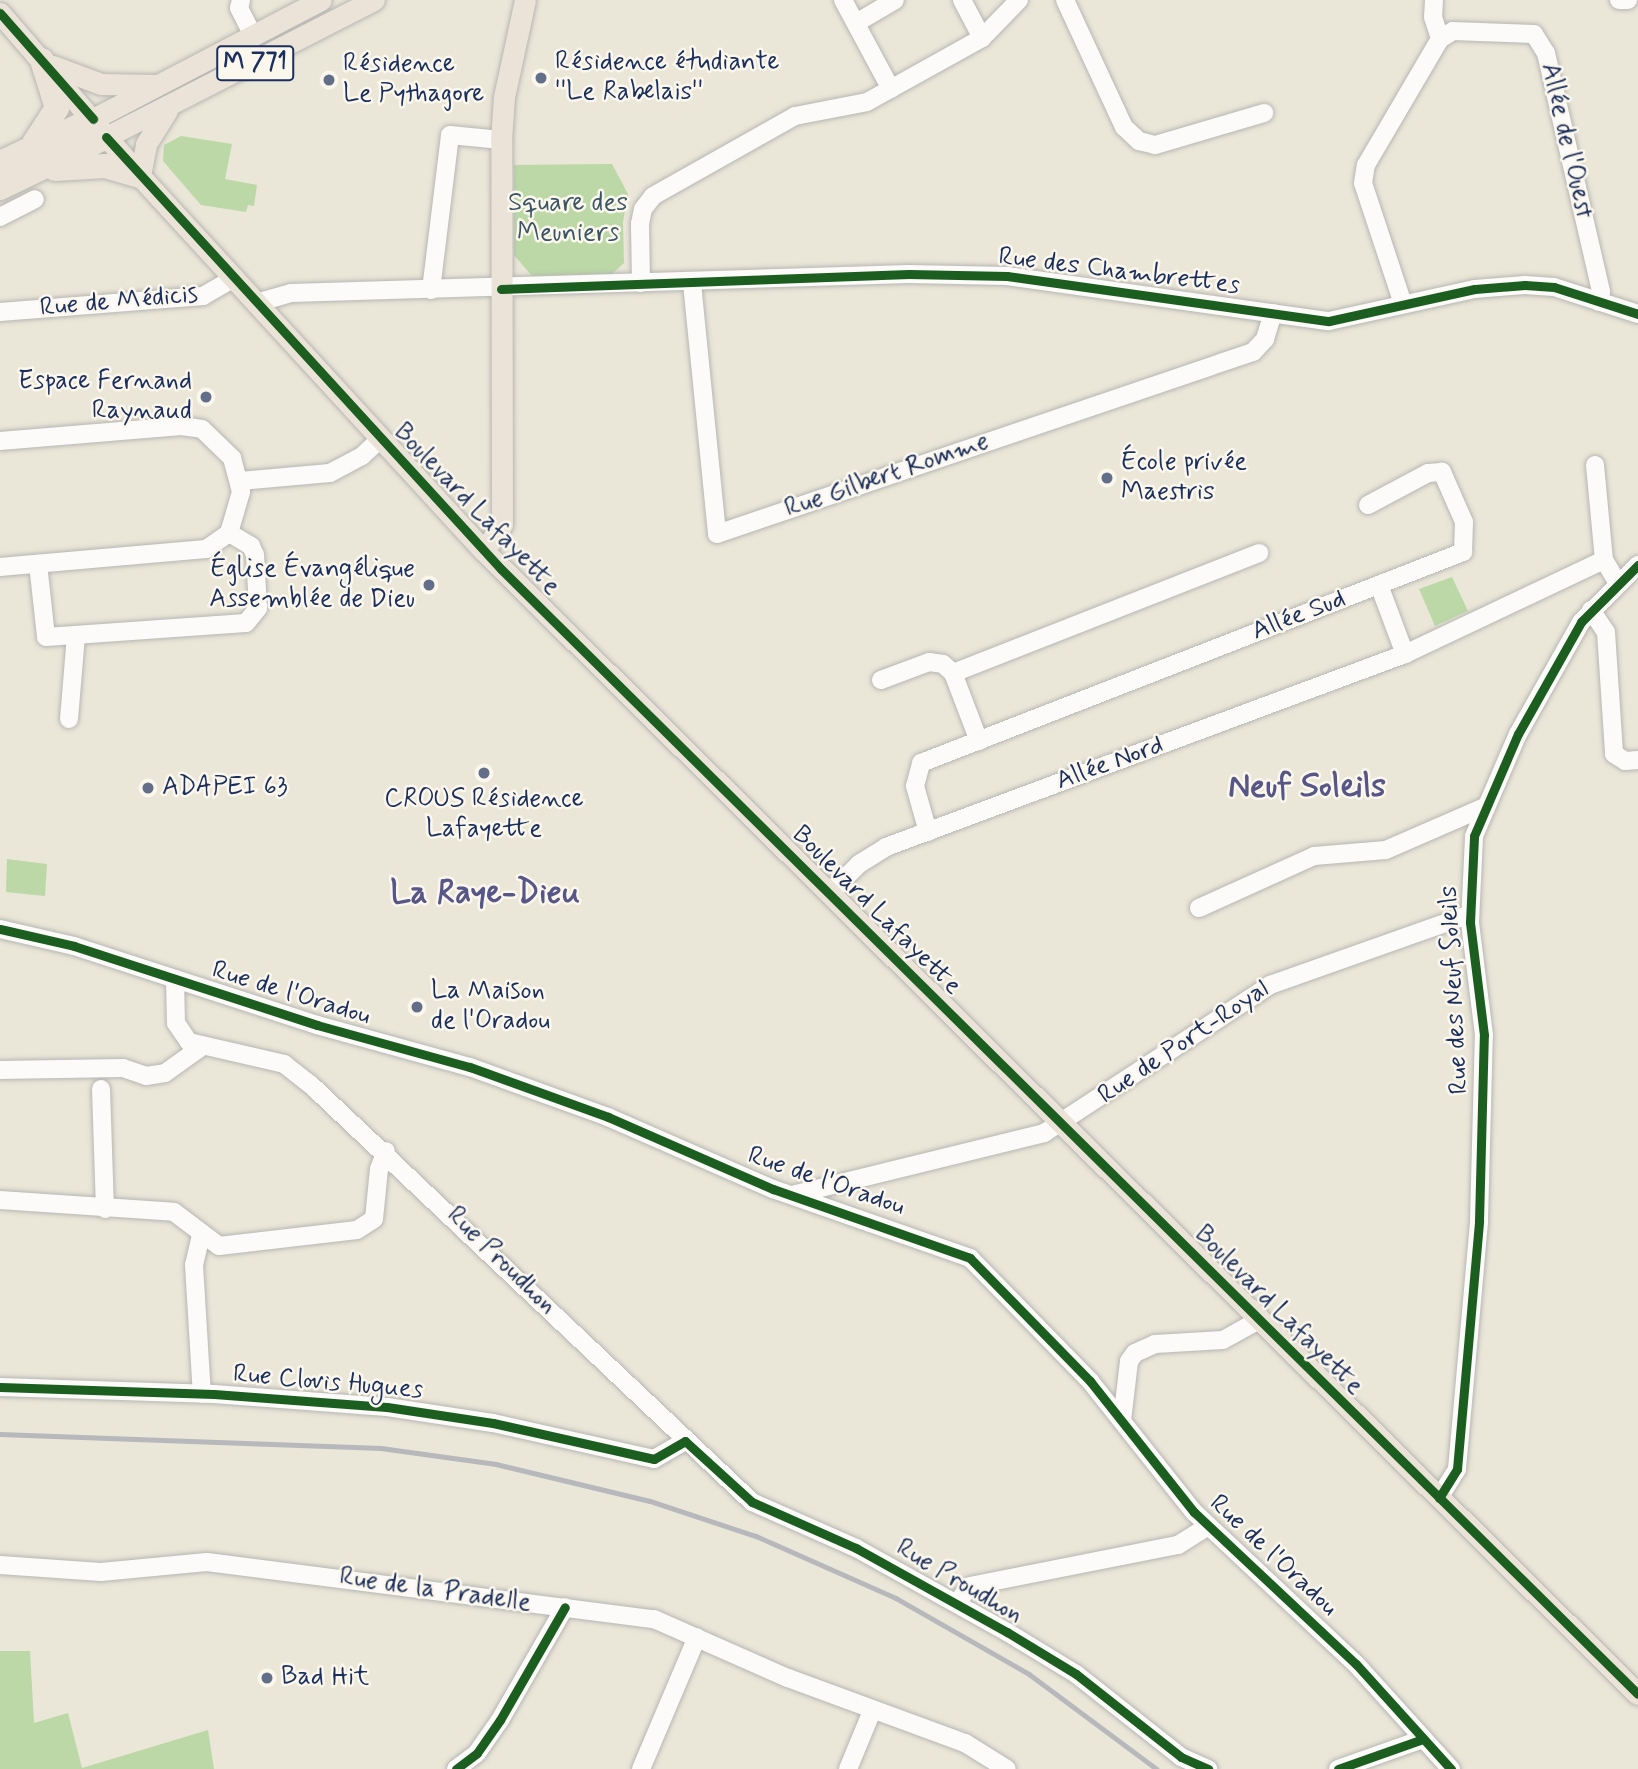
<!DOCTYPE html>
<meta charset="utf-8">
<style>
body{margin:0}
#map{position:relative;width:1638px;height:1769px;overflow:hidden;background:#eae6d8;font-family:Mynerve,sans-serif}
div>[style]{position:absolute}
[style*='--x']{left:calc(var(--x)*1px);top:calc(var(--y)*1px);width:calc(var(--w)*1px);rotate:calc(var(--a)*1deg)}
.green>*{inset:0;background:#bbd8a6}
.roads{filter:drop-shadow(0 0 2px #b6b6b2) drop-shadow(0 0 2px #b6b6b2)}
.minor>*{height:18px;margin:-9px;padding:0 9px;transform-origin:9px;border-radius:9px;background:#fcfbf9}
.major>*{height:21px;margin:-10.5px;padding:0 10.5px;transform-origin:10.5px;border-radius:10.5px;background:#ebe3d7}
.highway>*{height:24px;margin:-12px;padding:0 12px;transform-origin:12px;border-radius:12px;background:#ebe3d7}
.rail>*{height:4.5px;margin:-2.25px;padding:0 2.25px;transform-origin:2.25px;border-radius:2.25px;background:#b6b8bb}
.cycleway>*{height:9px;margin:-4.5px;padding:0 4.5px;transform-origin:4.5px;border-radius:4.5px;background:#1b5e20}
.dots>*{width:19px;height:19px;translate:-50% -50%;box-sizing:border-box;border:4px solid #fbf7ec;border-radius:50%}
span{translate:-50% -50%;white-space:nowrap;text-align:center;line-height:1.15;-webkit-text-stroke:5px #fbf7ec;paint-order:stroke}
.shield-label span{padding:2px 5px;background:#fbf7ec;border:2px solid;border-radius:5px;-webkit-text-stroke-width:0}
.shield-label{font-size:24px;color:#1b2f5e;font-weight:700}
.poi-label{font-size:26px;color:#1b2f5e}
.left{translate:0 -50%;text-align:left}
.right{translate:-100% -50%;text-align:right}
.street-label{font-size:26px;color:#1b2f5e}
.park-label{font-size:26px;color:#3a5666}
.district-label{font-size:33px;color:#575688;font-weight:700}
</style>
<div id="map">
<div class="green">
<div style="clip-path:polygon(181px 136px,232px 144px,225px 179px,257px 185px,254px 206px,248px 205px,246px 212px,201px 205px,163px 161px,164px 145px)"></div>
<div style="clip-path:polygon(612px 164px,628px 194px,623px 222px,624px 263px,612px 274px,532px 276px,514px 255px,514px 165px)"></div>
<div style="clip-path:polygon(1452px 577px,1468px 611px,1435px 626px,1419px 589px)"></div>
<div style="clip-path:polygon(7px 859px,47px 864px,45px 896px,6px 892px)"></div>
<div style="clip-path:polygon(0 1651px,30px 1651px,34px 1723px,68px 1713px,82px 1768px,208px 1730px,214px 1769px,0 1769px)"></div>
</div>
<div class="roads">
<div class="minor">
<div style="--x:241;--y:0;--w:8;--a:104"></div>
<div style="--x:239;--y:8;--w:33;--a:63"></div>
<div style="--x:843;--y:0;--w:101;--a:61.7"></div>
<div style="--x:962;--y:0;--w:43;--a:62.2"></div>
<div style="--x:1065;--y:0;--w:140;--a:65.1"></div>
<div style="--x:1124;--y:127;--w:21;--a:43"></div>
<div style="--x:1139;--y:141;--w:16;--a:14"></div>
<div style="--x:1155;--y:145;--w:114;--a:-16.4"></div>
<div style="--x:1434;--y:0;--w:17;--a:93"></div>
<div style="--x:1433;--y:17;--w:23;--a:72"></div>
<div style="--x:1619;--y:0;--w:9;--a:0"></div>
<div style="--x:856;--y:23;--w:45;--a:-30.5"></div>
<div style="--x:1440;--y:39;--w:15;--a:-32"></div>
<div style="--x:1453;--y:31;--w:81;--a:2.1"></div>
<div style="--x:1534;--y:34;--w:22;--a:58"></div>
<div style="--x:1546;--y:53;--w:245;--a:77"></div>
<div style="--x:1601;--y:292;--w:10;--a:107"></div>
<div style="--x:0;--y:217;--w:39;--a:-27"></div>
<div style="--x:641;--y:283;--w:59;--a:-91"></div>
<div style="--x:640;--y:224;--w:15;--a:-79"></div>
<div style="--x:643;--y:209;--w:16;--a:-52"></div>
<div style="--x:653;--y:196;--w:163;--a:-29.4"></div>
<div style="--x:795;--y:116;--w:73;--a:-11"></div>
<div style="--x:867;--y:102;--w:132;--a:-29.1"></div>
<div style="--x:982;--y:38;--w:53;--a:-45.8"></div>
<div style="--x:692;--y:283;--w:252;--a:84.3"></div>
<div style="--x:717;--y:534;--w:566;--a:-18.76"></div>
<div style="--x:1253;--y:352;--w:18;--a:-47"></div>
<div style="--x:1265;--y:339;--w:27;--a:-73"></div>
<div style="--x:431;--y:290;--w:156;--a:-83"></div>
<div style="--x:450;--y:135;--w:51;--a:5.6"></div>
<div style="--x:256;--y:303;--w:36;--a:-16"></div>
<div style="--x:291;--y:293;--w:618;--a:-1.76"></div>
<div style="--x:909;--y:274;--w:98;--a:1.2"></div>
<div style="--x:1007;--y:276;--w:325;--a:8"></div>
<div style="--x:1329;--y:321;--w:149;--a:-12.4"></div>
<div style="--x:1475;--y:289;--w:50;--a:-4.6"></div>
<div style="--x:1525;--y:285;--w:29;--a:4"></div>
<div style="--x:1554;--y:287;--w:88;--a:17.8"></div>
<div style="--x:1403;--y:304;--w:127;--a:-108.3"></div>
<div style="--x:1363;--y:183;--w:18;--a:-81"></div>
<div style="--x:1366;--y:165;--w:146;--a:-59.6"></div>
<div style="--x:0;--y:312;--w:204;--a:-4.5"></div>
<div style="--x:203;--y:296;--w:36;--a:-30"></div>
<div style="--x:0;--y:441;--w:182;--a:-4.7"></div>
<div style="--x:181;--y:426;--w:21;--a:8"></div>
<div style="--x:202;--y:429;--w:42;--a:44"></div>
<div style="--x:232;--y:458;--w:35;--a:75"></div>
<div style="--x:241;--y:492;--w:43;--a:106.3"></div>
<div style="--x:229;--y:533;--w:28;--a:145"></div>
<div style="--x:206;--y:549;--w:207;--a:175"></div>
<div style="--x:1595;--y:465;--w:95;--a:84.6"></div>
<div style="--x:1604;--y:560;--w:27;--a:59"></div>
<div style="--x:240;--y:481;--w:90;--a:-5.1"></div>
<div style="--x:330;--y:473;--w:36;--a:-28"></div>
<div style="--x:362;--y:456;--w:25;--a:-43"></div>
<div style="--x:38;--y:564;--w:73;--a:83.7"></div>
<div style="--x:46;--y:637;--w:200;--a:-4"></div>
<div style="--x:246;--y:623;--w:19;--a:-51"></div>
<div style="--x:258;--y:608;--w:53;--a:-93.2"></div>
<div style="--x:255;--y:555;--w:10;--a:-114"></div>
<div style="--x:251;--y:546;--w:26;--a:-149"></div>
<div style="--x:1379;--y:585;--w:74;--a:69.4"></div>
<div style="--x:1591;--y:610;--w:27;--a:56"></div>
<div style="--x:1606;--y:632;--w:122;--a:86.2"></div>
<div style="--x:1614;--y:754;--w:13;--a:32"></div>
<div style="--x:1625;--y:761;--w:13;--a:-4"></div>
<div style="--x:953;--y:673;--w:329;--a:-21.4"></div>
<div style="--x:881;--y:680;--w:51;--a:-20.6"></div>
<div style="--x:929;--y:662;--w:14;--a:8"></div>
<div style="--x:943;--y:664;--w:13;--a:42"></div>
<div style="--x:953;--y:673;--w:73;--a:69.1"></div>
<div style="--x:69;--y:719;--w:84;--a:-85.2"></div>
<div style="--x:928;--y:832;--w:48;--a:-105.8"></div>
<div style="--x:915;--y:786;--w:24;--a:-75"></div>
<div style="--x:921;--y:763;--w:582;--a:-21.27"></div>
<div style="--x:1463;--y:552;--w:30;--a:-88"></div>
<div style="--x:1464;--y:522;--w:55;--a:-113.7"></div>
<div style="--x:1442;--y:472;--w:14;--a:176"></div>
<div style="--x:1428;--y:473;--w:68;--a:151.9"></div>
<div style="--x:829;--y:894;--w:42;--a:-45"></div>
<div style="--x:859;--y:864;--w:32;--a:-32"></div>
<div style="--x:886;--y:847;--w:554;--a:-20.4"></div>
<div style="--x:1405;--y:654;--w:220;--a:-25.3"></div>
<div style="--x:1199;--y:908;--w:126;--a:-24.3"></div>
<div style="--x:1314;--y:856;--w:72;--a:-4.8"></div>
<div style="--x:1386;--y:850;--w:108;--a:-23.5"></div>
<div style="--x:0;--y:929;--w:76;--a:12.9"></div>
<div style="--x:74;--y:946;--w:256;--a:18"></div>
<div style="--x:317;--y:1025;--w:159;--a:15.4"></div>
<div style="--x:470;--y:1067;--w:147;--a:19.9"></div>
<div style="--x:608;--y:1117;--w:180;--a:23.6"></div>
<div style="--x:773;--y:1189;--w:209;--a:19.3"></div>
<div style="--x:970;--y:1258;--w:172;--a:45.7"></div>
<div style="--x:1090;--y:1381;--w:167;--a:51.6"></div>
<div style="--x:1194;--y:1512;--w:222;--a:43.2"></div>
<div style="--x:1356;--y:1664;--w:142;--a:47.9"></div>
<div style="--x:175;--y:979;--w:44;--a:88.7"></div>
<div style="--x:176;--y:1023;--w:23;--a:56"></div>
<div style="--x:189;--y:1042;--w:98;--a:13"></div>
<div style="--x:284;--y:1064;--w:33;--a:38"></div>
<div style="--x:310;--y:1084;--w:608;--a:43.4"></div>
<div style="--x:752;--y:1502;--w:114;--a:23.9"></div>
<div style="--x:856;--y:1548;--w:173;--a:29.1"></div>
<div style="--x:1007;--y:1632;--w:81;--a:31.3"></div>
<div style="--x:1076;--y:1674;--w:134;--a:38.3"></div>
<div style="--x:1181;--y:1757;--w:30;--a:24"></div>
<div style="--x:0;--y:1070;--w:123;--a:-0.9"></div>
<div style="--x:123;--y:1068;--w:24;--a:19"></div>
<div style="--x:146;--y:1076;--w:19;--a:-9"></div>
<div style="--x:165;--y:1073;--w:43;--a:-35.5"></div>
<div style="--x:101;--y:1089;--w:120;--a:88.1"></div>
<div style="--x:792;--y:1195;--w:260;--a:-13.8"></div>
<div style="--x:1044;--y:1133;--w:270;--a:-33.2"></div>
<div style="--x:1270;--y:985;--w:212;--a:-19.5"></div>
<div style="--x:0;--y:1200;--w:174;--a:3.9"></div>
<div style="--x:174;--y:1212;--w:56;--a:37.1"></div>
<div style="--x:219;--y:1246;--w:139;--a:-6.6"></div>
<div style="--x:357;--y:1230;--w:20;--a:-33"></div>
<div style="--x:374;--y:1219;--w:50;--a:-84.3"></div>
<div style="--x:379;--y:1169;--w:19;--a:-69"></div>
<div style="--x:201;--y:1235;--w:31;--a:103"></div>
<div style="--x:194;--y:1265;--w:129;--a:86.5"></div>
<div style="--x:0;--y:1387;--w:214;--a:1.9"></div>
<div style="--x:214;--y:1394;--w:173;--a:4.3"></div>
<div style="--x:387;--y:1407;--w:107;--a:8.6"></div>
<div style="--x:493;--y:1423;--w:165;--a:12.6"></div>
<div style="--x:654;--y:1459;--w:36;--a:-30"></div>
<div style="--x:1122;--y:1421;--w:60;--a:-83.3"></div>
<div style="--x:1129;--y:1361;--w:10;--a:-53"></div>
<div style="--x:1135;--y:1353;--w:22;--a:-24"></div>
<div style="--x:1155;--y:1344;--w:68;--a:-3.4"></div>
<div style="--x:1223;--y:1340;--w:41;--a:-29.1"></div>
<div style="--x:1439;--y:1498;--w:34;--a:-58"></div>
<div style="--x:1457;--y:1469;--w:249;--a:-84.9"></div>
<div style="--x:1479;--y:1221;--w:186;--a:-88.5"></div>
<div style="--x:1484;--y:1035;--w:114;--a:-97.1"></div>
<div style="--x:1470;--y:922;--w:86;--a:-87.3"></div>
<div style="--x:1474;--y:836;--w:111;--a:-66.7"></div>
<div style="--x:1518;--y:734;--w:129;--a:-60.6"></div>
<div style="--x:1581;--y:622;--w:81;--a:-45"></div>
<div style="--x:0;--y:1565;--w:101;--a:4"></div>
<div style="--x:101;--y:1572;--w:106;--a:-5.4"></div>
<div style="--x:207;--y:1562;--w:451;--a:7.3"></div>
<div style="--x:654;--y:1619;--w:146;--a:23.8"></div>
<div style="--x:788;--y:1678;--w:189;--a:20.2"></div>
<div style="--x:965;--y:1743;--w:49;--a:31.8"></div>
<div style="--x:957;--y:1603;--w:21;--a:-53"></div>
<div style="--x:970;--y:1586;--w:212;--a:-11.2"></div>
<div style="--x:1178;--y:1545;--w:36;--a:-32"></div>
<div style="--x:456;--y:1769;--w:26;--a:-37"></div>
<div style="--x:477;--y:1753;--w:40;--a:-55.1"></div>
<div style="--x:500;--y:1720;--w:130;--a:-60.1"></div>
<div style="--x:641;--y:1769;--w:143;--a:-67"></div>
<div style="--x:848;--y:1769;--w:63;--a:-67.5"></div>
<div style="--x:1338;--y:1769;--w:90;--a:-19.4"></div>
</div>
<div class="major">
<div style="--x:0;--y:13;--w:215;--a:49.3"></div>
<div style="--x:140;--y:176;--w:509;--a:47.47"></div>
<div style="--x:484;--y:551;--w:1624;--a:44.73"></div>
<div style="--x:53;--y:66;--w:51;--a:20.6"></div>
<div style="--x:101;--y:84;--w:56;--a:1"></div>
<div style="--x:93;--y:119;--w:257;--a:-27.6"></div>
<div style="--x:106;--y:137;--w:301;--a:-27.1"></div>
<div style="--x:140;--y:176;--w:33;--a:-79"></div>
<div style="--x:146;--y:144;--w:40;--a:-58"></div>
<div style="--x:484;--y:551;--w:32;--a:-56"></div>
<div style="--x:502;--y:524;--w:384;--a:-90.1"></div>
<div style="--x:501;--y:140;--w:43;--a:-86"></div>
<div style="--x:504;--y:97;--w:99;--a:-77.8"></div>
</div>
<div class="highway">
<div style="--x:34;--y:143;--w:42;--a:-56.7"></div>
<div style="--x:57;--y:108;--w:50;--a:-107.4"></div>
<div style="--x:0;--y:163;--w:103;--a:-25.3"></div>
<div style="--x:55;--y:169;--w:50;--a:-3.4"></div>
<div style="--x:105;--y:166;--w:36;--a:16"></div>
<div style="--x:0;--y:188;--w:118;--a:-25.7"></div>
</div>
</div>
<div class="rail">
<div style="--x:0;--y:1434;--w:381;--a:2.1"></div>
<div style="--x:381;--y:1448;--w:116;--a:7.9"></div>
<div style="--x:496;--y:1464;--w:158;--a:13.5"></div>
<div style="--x:650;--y:1501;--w:112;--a:18.3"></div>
<div style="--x:756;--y:1536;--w:153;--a:23.9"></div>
<div style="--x:896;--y:1598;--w:153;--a:29.7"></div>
<div style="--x:1029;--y:1674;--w:159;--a:36.6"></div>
</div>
<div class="cycleway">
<div style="--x:0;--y:13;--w:141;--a:48.7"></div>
<div style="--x:106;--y:137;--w:585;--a:47.56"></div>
<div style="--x:501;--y:569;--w:1599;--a:44.7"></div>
<div style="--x:501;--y:289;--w:408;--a:-2.1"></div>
<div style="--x:909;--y:274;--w:98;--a:1.2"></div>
<div style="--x:1007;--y:276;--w:325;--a:8"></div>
<div style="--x:1329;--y:321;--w:149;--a:-12.4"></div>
<div style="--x:1475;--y:289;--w:50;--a:-4.6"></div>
<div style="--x:1525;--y:285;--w:29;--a:4"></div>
<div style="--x:1554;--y:287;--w:88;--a:17.8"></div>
<div style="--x:0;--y:929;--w:76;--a:12.9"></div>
<div style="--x:74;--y:946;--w:256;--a:18"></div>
<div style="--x:317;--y:1025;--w:159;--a:15.4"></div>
<div style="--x:470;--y:1067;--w:147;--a:19.9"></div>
<div style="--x:608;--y:1117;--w:180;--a:23.6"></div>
<div style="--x:773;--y:1189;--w:209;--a:19.3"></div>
<div style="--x:970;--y:1258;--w:172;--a:45.7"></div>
<div style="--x:1090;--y:1381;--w:167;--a:51.6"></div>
<div style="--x:1194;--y:1512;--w:222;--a:43.2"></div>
<div style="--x:1356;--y:1664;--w:142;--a:47.9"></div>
<div style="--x:0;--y:1387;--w:214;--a:1.9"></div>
<div style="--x:214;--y:1394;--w:173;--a:4.3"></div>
<div style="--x:387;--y:1407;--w:107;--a:8.6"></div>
<div style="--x:493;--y:1423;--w:165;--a:12.6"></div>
<div style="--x:654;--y:1459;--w:36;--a:-30"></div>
<div style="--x:685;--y:1441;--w:91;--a:42.3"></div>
<div style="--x:752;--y:1502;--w:114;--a:23.9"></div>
<div style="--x:856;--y:1548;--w:173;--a:29.1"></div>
<div style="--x:1007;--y:1632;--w:81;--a:31.3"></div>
<div style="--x:1076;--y:1674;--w:134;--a:38.3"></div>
<div style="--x:1181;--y:1757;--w:30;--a:24"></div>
<div style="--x:1439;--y:1498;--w:34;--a:-58"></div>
<div style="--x:1457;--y:1469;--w:249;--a:-84.9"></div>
<div style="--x:1479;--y:1221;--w:186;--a:-88.5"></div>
<div style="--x:1484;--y:1035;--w:114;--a:-97.1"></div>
<div style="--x:1470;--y:922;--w:86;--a:-87.3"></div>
<div style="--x:1474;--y:836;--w:111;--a:-66.7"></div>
<div style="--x:1518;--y:734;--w:129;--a:-60.6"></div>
<div style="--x:1581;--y:622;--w:81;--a:-45"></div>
<div style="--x:456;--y:1769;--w:26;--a:-37"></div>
<div style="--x:477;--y:1753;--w:40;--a:-55.1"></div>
<div style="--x:500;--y:1720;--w:130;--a:-60.1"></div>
<div style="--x:1338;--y:1769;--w:90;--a:-19.4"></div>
</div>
<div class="dots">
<div style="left:541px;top:78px;background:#636f89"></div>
<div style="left:329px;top:80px;background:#636f89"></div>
<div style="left:206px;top:397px;background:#636f89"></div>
<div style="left:1107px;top:478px;background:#636f89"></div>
<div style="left:429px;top:585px;background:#636f89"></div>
<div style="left:484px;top:773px;background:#636f89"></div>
<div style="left:148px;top:788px;background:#636f89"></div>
<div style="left:417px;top:1007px;background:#636f89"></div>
<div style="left:267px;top:1678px;background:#636f89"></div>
</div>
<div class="shield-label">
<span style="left:255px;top:63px">M 771</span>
</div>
<div class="poi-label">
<span class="left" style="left:555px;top:78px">Résidence étudiante<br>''Le Rabelais''</span>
<span class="left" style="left:343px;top:80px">Résidence<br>Le Pythagore</span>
<span class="right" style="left:192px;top:397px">Espace Fernand<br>Raynaud</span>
<span class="left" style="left:1121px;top:478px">École privée<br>Maestris</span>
<span class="right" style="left:415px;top:585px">Église Évangélique<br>Assemblée de Dieu</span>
<span class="left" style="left:162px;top:788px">ADAPEI 63</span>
<span style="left:484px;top:815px">CROUS Résidence<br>Lafayette</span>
<span class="left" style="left:431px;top:1007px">La Maison<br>de l'Oradou</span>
<span class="left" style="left:281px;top:1678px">Bad Hit</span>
</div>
<div class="street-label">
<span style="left:1566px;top:141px;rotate:77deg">Allée de l'Ouest</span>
<span style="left:1119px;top:272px;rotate:7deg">Rue des Chambrettes</span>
<span style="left:119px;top:302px;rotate:-5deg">Rue de Médicis</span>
<span style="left:887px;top:476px;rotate:-19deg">Rue Gilbert Romme</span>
<span style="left:476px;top:510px;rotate:46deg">Boulevard Lafayette</span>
<span style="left:1299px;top:616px;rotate:-21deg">Allée Sud</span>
<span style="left:1110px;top:764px;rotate:-20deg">Allée Nord</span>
<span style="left:876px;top:911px;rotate:45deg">Boulevard Lafayette</span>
<span style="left:1455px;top:990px;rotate:-93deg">Rue des Neuf Soleils</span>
<span style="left:291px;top:994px;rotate:17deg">Rue de l'Oradou</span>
<span style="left:1184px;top:1043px;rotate:-34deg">Rue de Port-Royal</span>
<span style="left:826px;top:1182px;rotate:19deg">Rue de l'Oradou</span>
<span style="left:501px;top:1261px;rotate:44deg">Rue Proudhon</span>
<span style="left:1278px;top:1311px;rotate:45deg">Boulevard Lafayette</span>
<span style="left:328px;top:1383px;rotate:5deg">Rue Clovis Hugues</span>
<span style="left:1273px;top:1556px;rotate:43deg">Rue de l'Oradou</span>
<span style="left:959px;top:1582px;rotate:30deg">Rue Proudhon</span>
<span style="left:435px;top:1591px;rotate:8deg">Rue de la Pradelle</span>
</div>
<div class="park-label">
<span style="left:568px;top:219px">Square des<br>Meuniers</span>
</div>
<div class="district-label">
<span style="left:1307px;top:788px">Neuf Soleils</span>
<span style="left:485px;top:894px">La Raye-Dieu</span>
</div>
</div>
